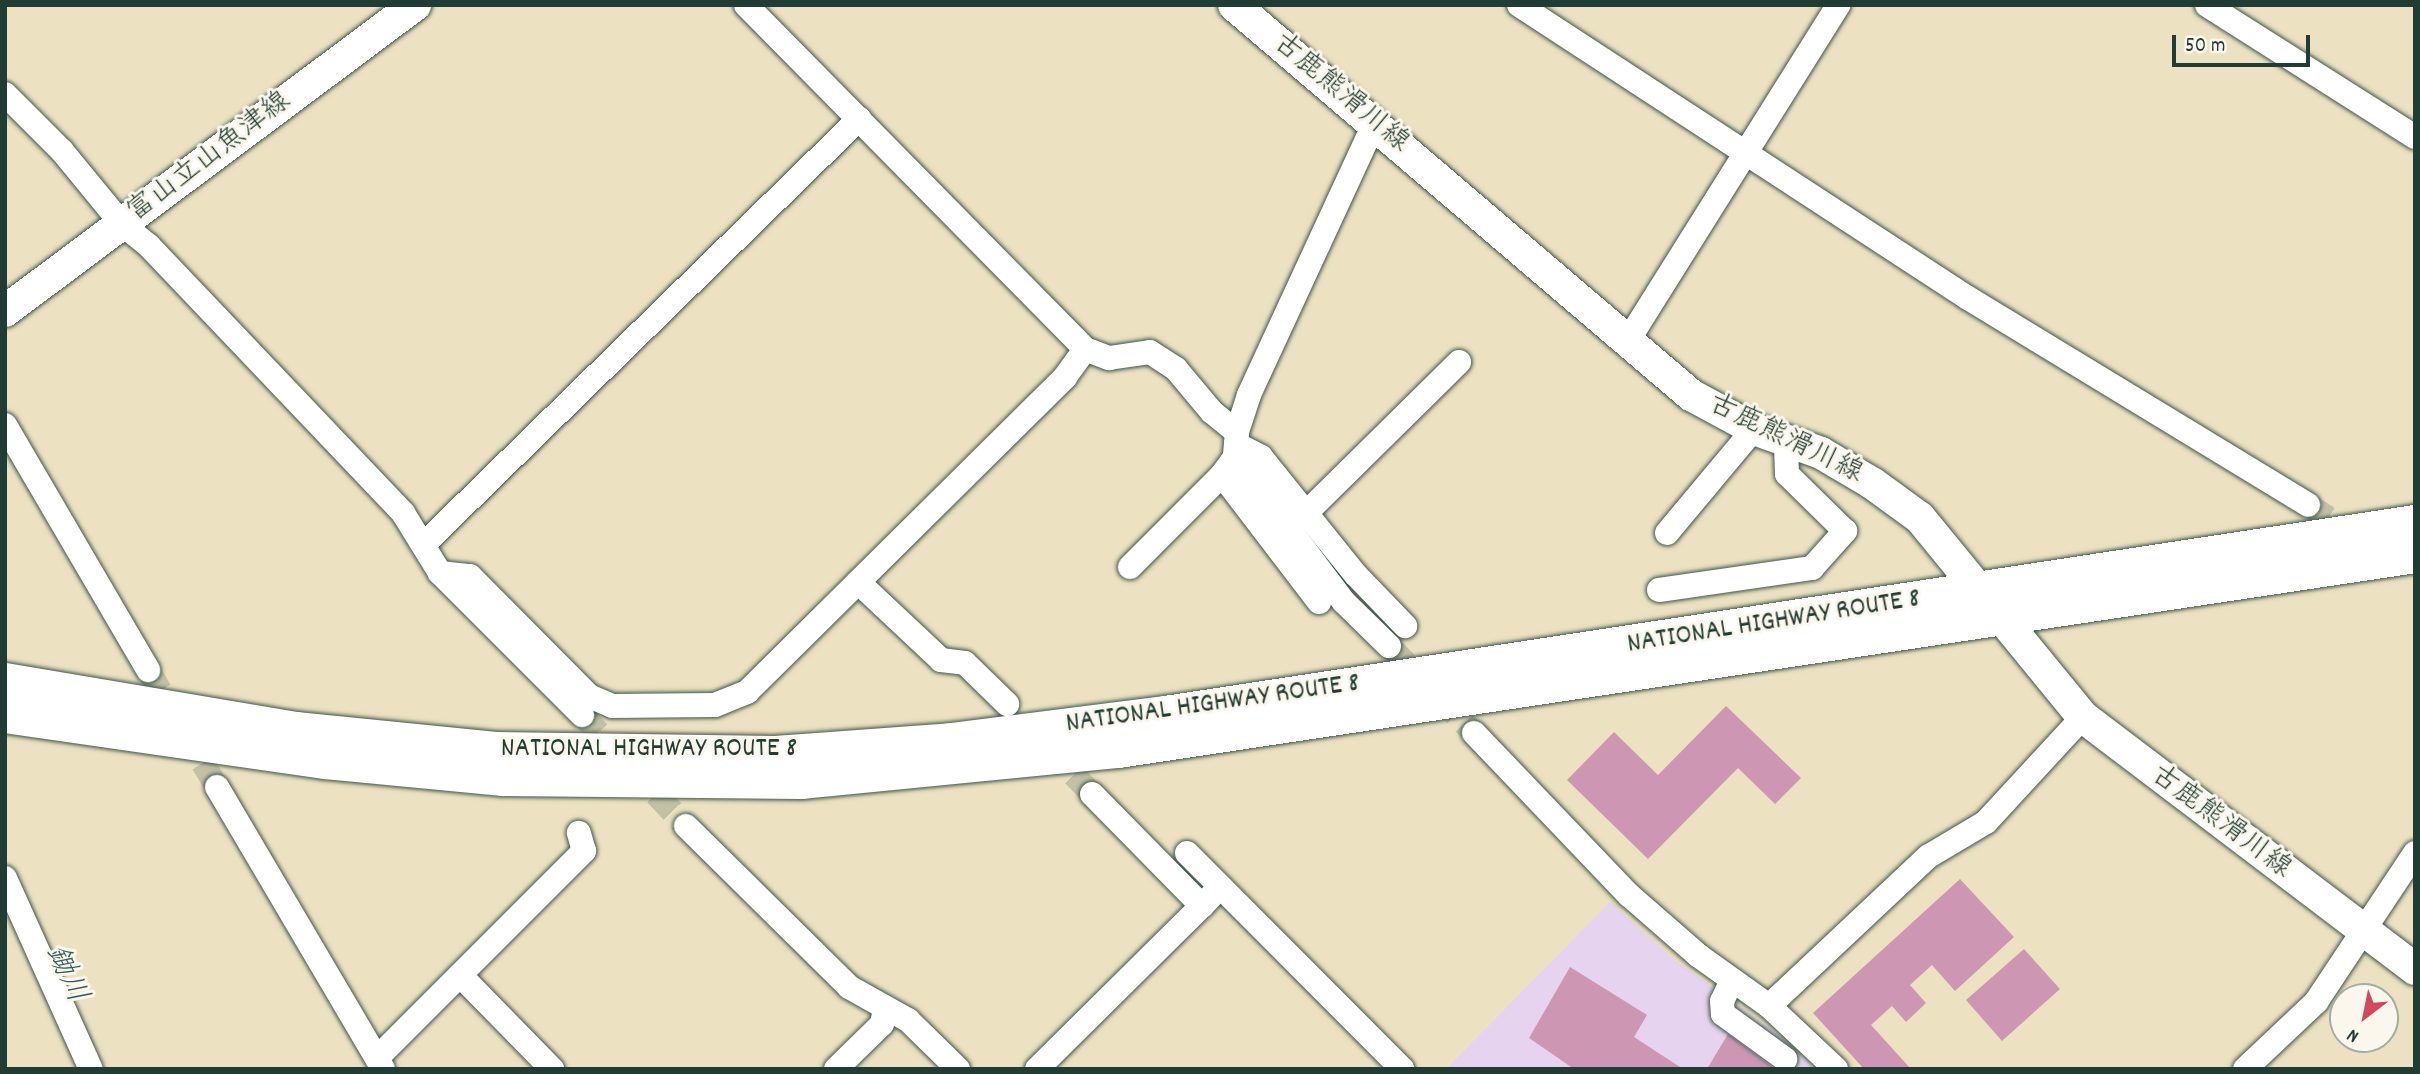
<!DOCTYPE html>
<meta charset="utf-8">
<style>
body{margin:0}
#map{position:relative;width:2420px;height:1074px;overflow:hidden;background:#ece2c1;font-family:Dekko,"Klee One",sans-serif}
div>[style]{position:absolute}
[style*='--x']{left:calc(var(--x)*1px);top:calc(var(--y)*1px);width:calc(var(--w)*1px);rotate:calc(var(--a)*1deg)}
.built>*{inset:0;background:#e5d3f0}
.building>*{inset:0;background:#cd97b4}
.minor-tunnel>*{height:24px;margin-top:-12px;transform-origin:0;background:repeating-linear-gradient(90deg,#c3c1a5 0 24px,transparent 0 36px)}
.roads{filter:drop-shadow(0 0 2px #3e5649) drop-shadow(0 0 2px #3e5649)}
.minor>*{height:24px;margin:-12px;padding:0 12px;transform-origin:12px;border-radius:12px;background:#fff}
.major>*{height:32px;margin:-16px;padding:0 16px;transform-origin:16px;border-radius:16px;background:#fff}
.highway>*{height:37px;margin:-18.5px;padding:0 18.5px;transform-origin:18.5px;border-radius:18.5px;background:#fff}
span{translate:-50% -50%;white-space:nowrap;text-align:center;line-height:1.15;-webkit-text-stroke:6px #fbf7ec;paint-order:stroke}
.street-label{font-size:28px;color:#1f3d34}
.water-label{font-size:30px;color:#2d5e5a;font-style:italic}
.frame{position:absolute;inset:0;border:7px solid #1f3d34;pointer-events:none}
.north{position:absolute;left:2329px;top:983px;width:70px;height:70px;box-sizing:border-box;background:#fbf7ec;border:2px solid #a3ada2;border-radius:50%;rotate:212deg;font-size:19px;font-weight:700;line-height:28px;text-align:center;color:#1f3d34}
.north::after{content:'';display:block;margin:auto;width:24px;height:32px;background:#d1495b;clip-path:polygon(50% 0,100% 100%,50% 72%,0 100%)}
.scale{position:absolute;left:2172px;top:35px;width:138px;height:32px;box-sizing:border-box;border:4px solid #1f3d34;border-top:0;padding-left:9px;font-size:21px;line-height:24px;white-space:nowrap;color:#1f3d34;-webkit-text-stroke:5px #fbf7ec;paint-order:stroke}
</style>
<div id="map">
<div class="built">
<div style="clip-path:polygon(1610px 902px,1672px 958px,1781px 1037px,1816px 1069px,1446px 1069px)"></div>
</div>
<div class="building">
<div style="clip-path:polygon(1726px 706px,1801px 778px,1775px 804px,1738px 768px,1648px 859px,1567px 780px,1614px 732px,1658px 775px)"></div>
<div style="clip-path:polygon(1960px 879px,2014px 937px,1955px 991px,1932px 965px,1910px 985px,1926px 1003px,1906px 1022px,1892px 1006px,1871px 1025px,1911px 1069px,1864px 1069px,1813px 1013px)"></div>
<div style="clip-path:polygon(2024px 949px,2060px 989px,2002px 1041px,1966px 1000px)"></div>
<div style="clip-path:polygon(1570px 967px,1647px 1015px,1634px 1037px,1683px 1069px,1574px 1069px,1529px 1038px)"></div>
<div style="clip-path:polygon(1728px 1034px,1775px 1069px,1707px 1069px)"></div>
</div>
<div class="minor-tunnel">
<div style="--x:2308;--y:505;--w:56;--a:32.6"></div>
<div style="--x:1389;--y:646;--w:122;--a:45.7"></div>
<div style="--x:148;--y:670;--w:136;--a:59.5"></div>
<div style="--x:582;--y:715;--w:152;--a:46.9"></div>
<div style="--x:1049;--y:749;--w:62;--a:46.3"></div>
</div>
<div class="roads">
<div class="minor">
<div style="--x:746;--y:5;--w:483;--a:45.4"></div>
<div style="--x:1085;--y:349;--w:26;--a:21"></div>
<div style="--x:1109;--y:358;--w:41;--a:-8.3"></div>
<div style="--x:1150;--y:352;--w:31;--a:33"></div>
<div style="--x:1176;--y:369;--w:56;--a:50.1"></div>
<div style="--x:1212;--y:412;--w:32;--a:39"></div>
<div style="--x:1519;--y:5;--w:536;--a:33.13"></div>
<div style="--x:1968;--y:298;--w:398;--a:31.3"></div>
<div style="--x:2207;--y:5;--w:246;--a:32.4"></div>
<div style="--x:5;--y:94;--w:81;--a:45"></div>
<div style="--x:62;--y:151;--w:94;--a:50.6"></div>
<div style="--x:122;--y:224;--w:35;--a:39"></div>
<div style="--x:149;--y:246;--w:369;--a:46.4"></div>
<div style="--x:403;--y:513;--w:70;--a:58.3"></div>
<div style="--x:440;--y:573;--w:201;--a:45"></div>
<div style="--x:1375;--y:122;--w:301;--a:114.8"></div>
<div style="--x:1249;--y:395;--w:39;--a:108"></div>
<div style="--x:1237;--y:432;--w:25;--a:95"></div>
<div style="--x:1235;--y:457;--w:181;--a:53.1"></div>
<div style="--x:1344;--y:602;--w:63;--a:44.4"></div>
<div style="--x:1627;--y:342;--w:398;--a:-57.9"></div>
<div style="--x:5;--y:425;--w:284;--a:59.7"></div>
<div style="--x:1236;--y:444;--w:28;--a:27"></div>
<div style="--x:1261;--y:457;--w:151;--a:51.2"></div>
<div style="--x:1356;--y:575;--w:71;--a:46.1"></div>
<div style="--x:1235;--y:457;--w:22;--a:126"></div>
<div style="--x:1222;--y:475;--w:160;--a:52.6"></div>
<div style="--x:1306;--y:513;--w:215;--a:-44.6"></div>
<div style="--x:1667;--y:533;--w:136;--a:-50.1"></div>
<div style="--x:423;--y:545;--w:610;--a:-44.34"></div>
<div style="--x:1130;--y:567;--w:130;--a:-45"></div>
<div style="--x:440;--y:573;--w:30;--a:6"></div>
<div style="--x:470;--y:576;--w:169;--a:45.2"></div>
<div style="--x:589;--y:696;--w:25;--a:23"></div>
<div style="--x:612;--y:706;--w:103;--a:-0.6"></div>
<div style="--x:715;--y:705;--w:35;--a:-22"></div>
<div style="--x:747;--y:692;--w:448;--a:-44.7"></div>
<div style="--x:1065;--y:377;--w:34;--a:-54"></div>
<div style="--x:858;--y:582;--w:114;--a:43.2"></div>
<div style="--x:941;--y:660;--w:24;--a:7"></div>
<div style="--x:965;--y:663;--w:59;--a:44.3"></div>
<div style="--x:1659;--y:590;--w:155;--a:-8.2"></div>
<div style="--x:1812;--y:568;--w:50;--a:-48.3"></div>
<div style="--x:1845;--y:531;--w:81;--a:-135.5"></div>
<div style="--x:1787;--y:474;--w:32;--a:-92"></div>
<div style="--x:1474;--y:733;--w:224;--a:46.3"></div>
<div style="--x:1629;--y:895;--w:93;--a:41.1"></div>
<div style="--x:1699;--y:956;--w:86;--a:35.5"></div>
<div style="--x:1769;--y:1006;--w:92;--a:43.2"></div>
<div style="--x:217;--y:787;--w:327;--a:59.5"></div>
<div style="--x:1092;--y:794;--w:157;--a:45.5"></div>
<div style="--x:1202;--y:906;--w:16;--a:-47"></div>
<div style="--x:686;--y:826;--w:229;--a:44.6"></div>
<div style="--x:849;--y:987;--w:68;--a:29.2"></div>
<div style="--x:908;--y:1020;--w:70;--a:44.4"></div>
<div style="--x:1187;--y:853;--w:305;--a:45.1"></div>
<div style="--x:5;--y:878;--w:209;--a:65.8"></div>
<div style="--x:460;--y:975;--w:132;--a:45.6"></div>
<div style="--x:1732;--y:980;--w:23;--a:115"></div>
<div style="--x:1722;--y:1001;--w:13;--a:86"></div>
<div style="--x:1723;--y:1014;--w:77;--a:36"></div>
<div style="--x:1769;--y:1006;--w:219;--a:-43.2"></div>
<div style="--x:1929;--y:856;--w:66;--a:-30.8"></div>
<div style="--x:1986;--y:822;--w:143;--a:-47.3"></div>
<div style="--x:377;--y:1058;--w:293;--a:-45"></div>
<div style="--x:584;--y:851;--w:19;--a:-106"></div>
<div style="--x:836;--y:1069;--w:64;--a:-44.4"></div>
<div style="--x:882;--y:1024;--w:15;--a:-79"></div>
<div style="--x:1037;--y:1069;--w:232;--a:-44.7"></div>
<div style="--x:2245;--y:1069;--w:98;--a:-43.3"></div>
<div style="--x:2316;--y:1002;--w:179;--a:-56.4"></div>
</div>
<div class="major">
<div style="--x:1234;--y:5;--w:601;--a:40.48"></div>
<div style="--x:1691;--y:395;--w:72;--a:28.4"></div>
<div style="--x:1754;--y:429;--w:71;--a:19.7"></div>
<div style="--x:1821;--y:453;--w:59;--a:30.5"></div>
<div style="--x:1872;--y:483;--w:59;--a:36.1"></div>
<div style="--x:1920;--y:518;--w:257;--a:50.7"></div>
<div style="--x:2083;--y:717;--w:417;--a:37.2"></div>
<div style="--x:5;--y:311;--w:512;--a:-36.74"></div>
</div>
<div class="highway">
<div style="--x:5;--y:681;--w:294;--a:9.6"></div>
<div style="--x:295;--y:730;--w:201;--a:5.7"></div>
<div style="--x:495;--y:750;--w:280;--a:0.8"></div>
<div style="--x:775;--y:754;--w:176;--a:-4.2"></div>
<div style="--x:951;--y:741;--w:216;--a:-7.2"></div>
<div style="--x:1165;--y:714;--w:1265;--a:-8.69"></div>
<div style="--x:5;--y:714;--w:323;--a:8.2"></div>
<div style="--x:325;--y:760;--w:179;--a:5.5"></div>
<div style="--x:503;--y:777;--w:298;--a:0.6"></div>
<div style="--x:801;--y:780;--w:319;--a:-5.6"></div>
<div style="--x:1118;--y:749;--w:1312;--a:-8.55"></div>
</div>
</div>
<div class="street-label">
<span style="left:1340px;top:94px;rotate:40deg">古鹿熊滑川線</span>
<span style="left:210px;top:158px;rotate:-37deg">富山立山魚津線</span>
<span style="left:1785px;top:440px;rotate:26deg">古鹿熊滑川線</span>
<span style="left:1774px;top:623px;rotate:-9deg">NATIONAL HIGHWAY ROUTE 8</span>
<span style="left:1213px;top:705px;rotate:-8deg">NATIONAL HIGHWAY ROUTE 8</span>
<span style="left:649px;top:750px">NATIONAL HIGHWAY ROUTE 8</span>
<span style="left:2220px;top:823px;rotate:37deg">古鹿熊滑川線</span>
</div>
<div class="water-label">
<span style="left:64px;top:975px;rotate:65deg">鋤川</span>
</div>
<div class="frame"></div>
<div class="north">N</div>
<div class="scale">50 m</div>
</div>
